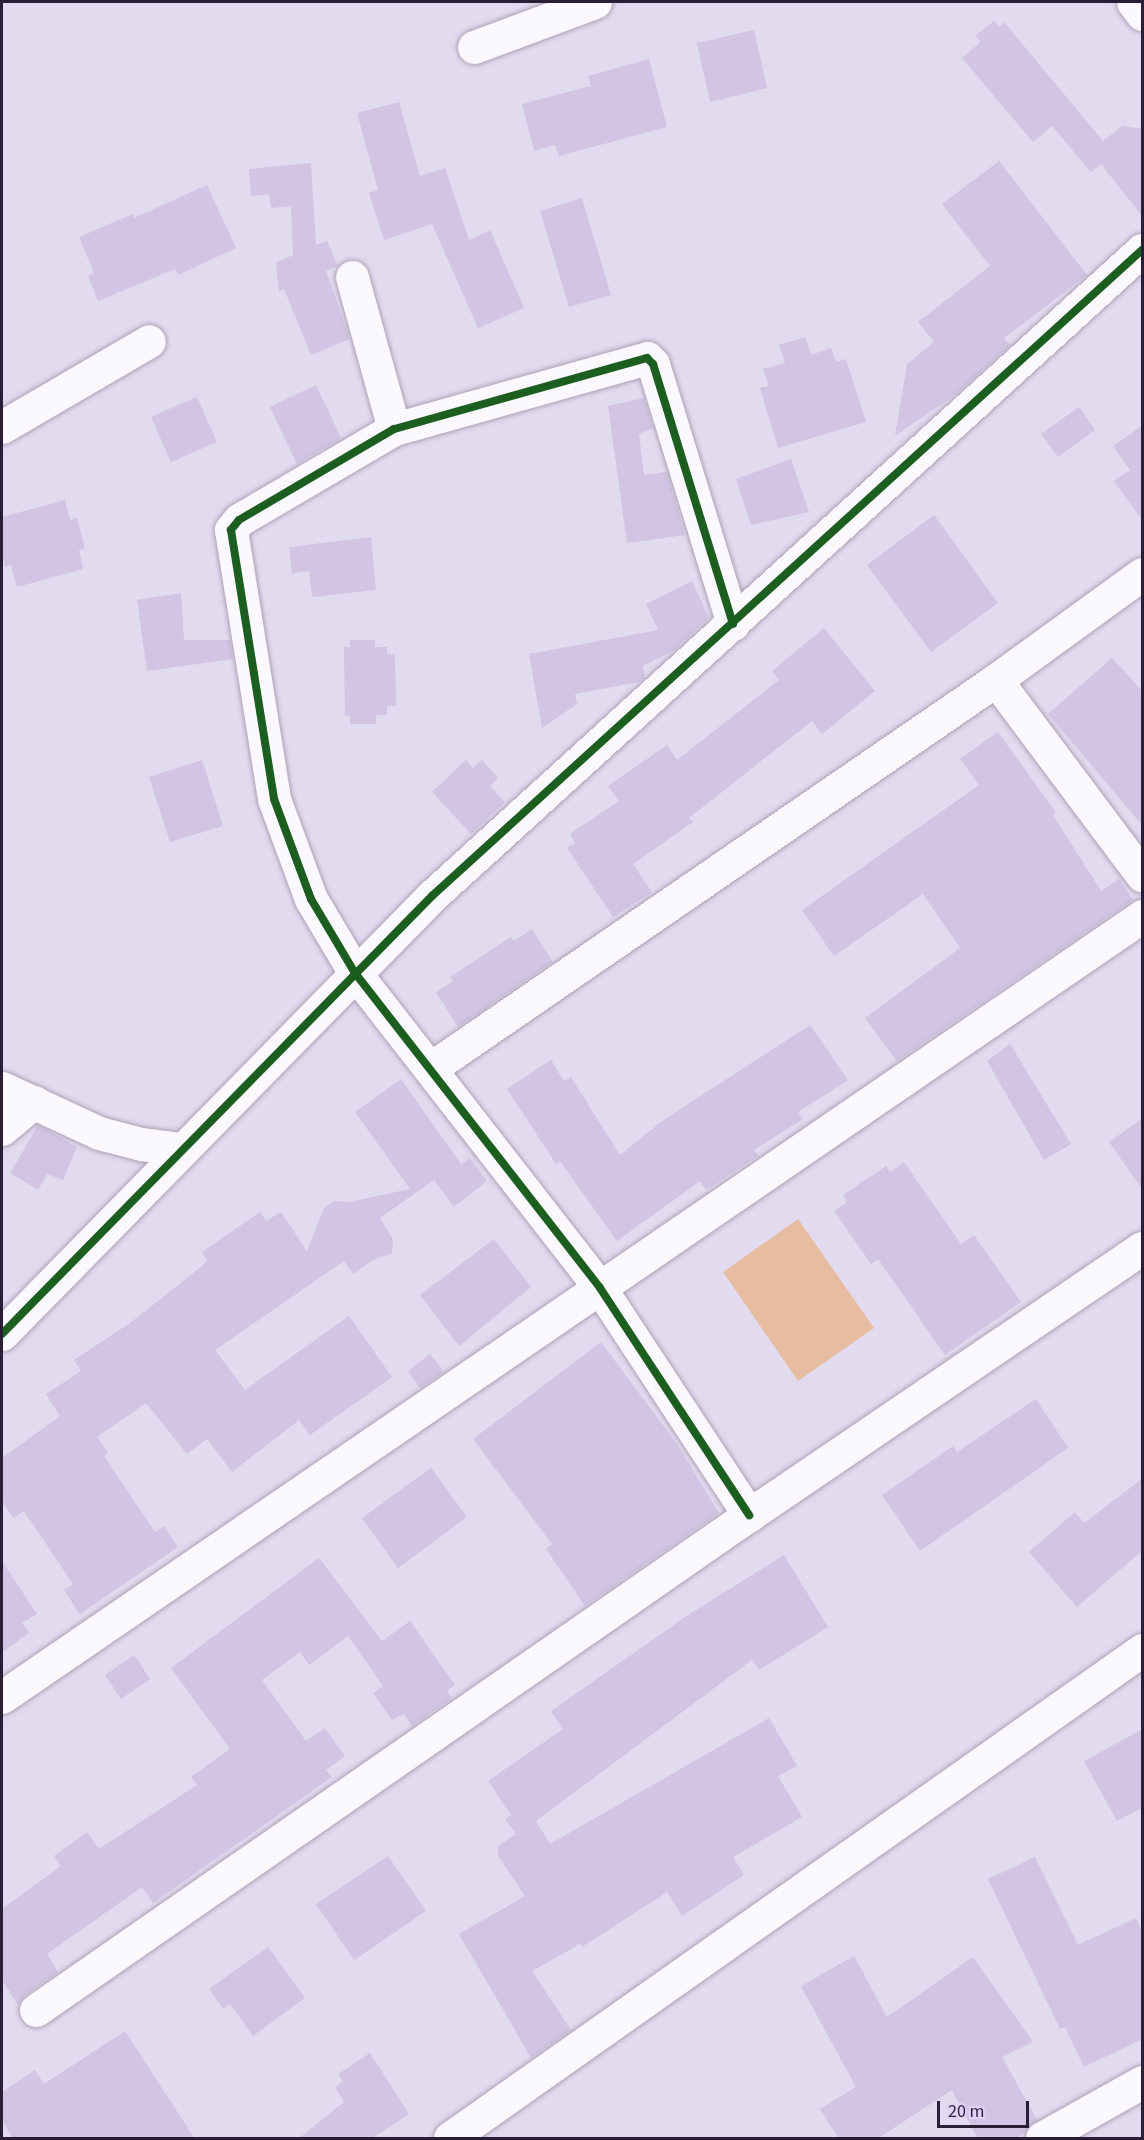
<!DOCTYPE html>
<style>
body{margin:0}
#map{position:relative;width:1144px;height:2140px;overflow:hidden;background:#e2daef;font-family:"Source Sans 3",sans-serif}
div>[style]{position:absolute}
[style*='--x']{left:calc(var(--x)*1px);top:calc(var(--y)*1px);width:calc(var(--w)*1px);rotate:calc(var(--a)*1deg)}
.green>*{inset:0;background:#e7bda2}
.building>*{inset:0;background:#d2c4e2}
.roads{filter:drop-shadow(0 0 2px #aba2b7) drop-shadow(0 0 2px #aba2b7)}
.street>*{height:33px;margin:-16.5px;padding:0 16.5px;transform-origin:16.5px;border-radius:16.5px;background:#fbf9fd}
.cycleway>*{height:8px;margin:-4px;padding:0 4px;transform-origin:4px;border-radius:4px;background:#1b5e20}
span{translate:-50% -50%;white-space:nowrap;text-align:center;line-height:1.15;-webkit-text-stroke:5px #e1d1f8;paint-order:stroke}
.frame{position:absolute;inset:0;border:3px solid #291e36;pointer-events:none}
.scale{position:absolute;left:937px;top:2101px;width:92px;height:27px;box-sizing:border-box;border:3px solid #291e36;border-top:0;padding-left:8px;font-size:18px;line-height:21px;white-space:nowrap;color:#291e36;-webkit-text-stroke:4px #e1d1f8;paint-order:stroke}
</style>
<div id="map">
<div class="green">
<div style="clip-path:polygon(798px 1219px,874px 1328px,798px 1381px,723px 1272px)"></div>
</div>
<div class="building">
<div style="clip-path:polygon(994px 21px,999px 27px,1004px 22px,1103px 141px,1122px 126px,1143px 129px,1143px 217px,1101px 164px,1091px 172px,1052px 126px,1033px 142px,962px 58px,981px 42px,975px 36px)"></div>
<div style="clip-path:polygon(754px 30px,767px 88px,710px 102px,697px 43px)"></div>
<div style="clip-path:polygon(649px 59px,667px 127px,559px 156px,555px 145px,534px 151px,522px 104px,591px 86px,588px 76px)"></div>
<div style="clip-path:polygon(399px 102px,420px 176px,445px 168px,469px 240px,490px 230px,524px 308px,478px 328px,432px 224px,384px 240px,369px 193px,378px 190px,357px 113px)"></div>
<div style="clip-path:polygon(999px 161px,1087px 275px,1004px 338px,1010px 345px,956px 394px,895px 436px,907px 364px,934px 342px,918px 322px,990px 266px,942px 204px)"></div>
<div style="clip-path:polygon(311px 163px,316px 245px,327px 241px,338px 266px,326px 271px,350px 339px,311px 355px,284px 289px,279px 291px,276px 263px,293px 255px,291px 206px,271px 208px,269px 194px,251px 196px,249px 169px)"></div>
<div style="clip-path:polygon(207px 185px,236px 248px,178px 275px,175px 269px,98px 301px,88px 276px,94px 273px,79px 237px,133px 214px,134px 218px)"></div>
<div style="clip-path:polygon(582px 198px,611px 295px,569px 307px,540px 211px)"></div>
<div style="clip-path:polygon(805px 337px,811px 355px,831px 348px,836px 362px,846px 359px,866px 422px,778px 448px,760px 388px,769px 386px,763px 369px,785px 363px,779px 345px)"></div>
<div style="clip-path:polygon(316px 385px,341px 438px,297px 464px,270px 407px)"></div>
<div style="clip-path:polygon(197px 397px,217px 442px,171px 462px,151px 417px)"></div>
<div style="clip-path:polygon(644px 398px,653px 428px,639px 434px,644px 475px,667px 472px,685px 535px,627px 543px,608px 406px)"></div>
<div style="clip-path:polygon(1079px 407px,1095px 430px,1058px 457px,1041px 434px)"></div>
<div style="clip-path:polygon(1143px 425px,1143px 521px,1114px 481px,1130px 470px,1113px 446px)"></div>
<div style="clip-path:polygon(791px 459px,809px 512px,751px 525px,736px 479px)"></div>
<div style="clip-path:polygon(65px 500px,70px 520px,77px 518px,85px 548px,79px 550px,83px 569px,17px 587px,11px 565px,5px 567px,2px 552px,2px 517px)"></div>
<div style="clip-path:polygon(934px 515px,998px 603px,931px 652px,867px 565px)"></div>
<div style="clip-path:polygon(371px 537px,376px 590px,312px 597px,309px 571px,292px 573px,289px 547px)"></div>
<div style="clip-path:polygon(692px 581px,709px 618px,673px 651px,643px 666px,645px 677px,639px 682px,575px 694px,577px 704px,542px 728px,529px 654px,658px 630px,646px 604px)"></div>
<div style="clip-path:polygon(181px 593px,184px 640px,230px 640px,233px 659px,147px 671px,137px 600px)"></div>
<div style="clip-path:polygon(824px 628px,875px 691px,822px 734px,812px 721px,689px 818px,693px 822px,633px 864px,652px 892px,613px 917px,567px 848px,575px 843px,570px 834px,619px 801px,608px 786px,667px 745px,677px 760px,779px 680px,772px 671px)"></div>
<div style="clip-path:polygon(350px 640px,375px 640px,375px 647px,387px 647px,387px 654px,395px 654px,396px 706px,387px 706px,387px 715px,376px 715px,376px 724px,350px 724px,350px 716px,345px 716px,344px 647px,350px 647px)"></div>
<div style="clip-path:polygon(1112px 658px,1143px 692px,1143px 826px,1048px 714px)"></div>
<div style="clip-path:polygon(998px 732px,1056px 813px,1053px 815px,1101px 891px,1119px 879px,1133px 900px,897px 1061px,865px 1018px,960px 948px,923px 894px,834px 956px,802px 910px,979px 785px,960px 759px)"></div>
<div style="clip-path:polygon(202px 760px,223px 826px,170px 842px,149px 777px)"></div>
<div style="clip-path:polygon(466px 760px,473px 768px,482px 760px,498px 778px,490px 786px,505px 802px,471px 834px,432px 792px)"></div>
<div style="clip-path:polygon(532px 929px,553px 962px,458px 1027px,436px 992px,453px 981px,450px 977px,511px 937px,514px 941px)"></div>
<div style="clip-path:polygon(810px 1025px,848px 1080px,798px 1112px,803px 1119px,754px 1150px,758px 1156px,706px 1190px,700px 1181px,617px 1241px,560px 1161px,556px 1164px,507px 1089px,551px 1060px,564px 1081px,571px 1077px,620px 1155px,662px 1121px)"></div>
<div style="clip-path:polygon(1010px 1044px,1071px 1144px,1044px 1160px,987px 1061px)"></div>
<div style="clip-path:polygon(401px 1079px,461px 1164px,470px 1158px,487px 1181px,454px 1207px,434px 1180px,380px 1218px,393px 1240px,392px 1253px,373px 1260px,353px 1274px,344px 1261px,215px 1350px,245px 1390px,349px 1316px,392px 1377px,310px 1435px,299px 1420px,232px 1472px,207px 1439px,187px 1454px,146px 1403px,97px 1437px,108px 1453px,104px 1456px,155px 1532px,164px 1526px,178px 1547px,80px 1614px,64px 1590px,73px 1584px,24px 1511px,13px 1518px,2px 1501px,2px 1458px,60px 1416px,46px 1394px,81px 1371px,74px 1360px,130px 1323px,201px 1267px,207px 1261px,202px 1252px,260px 1212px,266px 1221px,281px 1212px,307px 1251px,324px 1208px,334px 1201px,349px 1202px,410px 1189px,355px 1112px)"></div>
<div style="clip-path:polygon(1143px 1118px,1143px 1190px,1109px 1142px)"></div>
<div style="clip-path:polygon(38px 1125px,77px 1147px,63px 1180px,47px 1174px,38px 1190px,10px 1173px)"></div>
<div style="clip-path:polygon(904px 1162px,961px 1244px,974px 1235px,1021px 1302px,945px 1355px,878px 1259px,871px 1264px,834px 1211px,847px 1202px,843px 1195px,886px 1166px,890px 1172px)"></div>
<div style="clip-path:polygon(494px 1239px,531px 1287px,459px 1346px,420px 1295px)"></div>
<div style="clip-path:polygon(601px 1342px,677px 1444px,719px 1513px,585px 1606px,546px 1549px,552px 1544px,473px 1439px)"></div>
<div style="clip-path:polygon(430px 1354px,444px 1372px,420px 1388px,408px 1371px)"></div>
<div style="clip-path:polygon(1036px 1399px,1068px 1448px,920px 1551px,882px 1495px,953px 1446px,957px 1452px)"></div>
<div style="clip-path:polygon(431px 1468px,467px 1517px,398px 1568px,362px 1518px)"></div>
<div style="clip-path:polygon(1143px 1478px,1143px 1550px,1077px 1607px,1029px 1552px,1075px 1512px,1084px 1523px)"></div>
<div style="clip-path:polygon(784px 1555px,828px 1627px,759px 1670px,752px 1660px,536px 1821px,550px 1844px,769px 1718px,797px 1766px,778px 1776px,802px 1817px,733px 1857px,744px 1875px,682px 1916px,667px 1892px,582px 1947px,580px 1944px,532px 1971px,571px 2030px,531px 2058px,459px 1934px,525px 1896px,498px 1856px,498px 1846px,516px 1834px,505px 1819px,511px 1815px,488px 1781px,563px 1729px,551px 1711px,688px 1615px)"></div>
<div style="clip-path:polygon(319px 1558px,382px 1641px,410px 1621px,455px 1685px,447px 1691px,452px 1698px,412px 1726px,404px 1714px,392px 1720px,373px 1693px,383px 1686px,348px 1636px,309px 1665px,300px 1652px,262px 1680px,306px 1741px,325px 1728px,345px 1756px,326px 1770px,332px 1777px,153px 1903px,142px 1887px,47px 1954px,58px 1972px,25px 1995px,18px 2005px,2px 1980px,2px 1909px,61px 1866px,54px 1856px,87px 1832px,99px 1849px,197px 1785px,191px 1777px,230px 1749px,171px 1668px)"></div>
<div style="clip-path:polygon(2px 1561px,37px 1614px,22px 1623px,29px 1633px,2px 1652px)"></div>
<div style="clip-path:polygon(134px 1655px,150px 1679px,121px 1699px,105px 1675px)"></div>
<div style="clip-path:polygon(1143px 1729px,1143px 1807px,1117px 1821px,1084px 1761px)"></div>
<div style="clip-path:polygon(388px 1856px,426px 1911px,354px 1960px,316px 1904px)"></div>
<div style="clip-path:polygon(1035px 1857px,1078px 1945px,1136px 1918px,1143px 1933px,1143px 2039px,1084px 2067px,1065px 2027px,1060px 2029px,988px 1879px)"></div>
<div style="clip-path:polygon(268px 1947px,305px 1998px,253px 2036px,230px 2004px,223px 2009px,209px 1989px)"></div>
<div style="clip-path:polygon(854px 1956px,887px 2017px,973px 1957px,1033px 2042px,1002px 2057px,1037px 2120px,1024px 2133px,1015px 2139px,978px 2139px,952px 2090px,877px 2139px,839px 2139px,820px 2109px,856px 2087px,801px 1986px)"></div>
<div style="clip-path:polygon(125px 2031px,195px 2139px,13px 2139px,2px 2120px,2px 2092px,35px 2070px,44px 2084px)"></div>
<div style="clip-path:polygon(370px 2053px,409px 2114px,371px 2139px,298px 2139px,344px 2102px,335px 2087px,343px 2082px,338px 2074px)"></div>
</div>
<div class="roads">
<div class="street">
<div style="--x:1133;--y:2;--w:15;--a:53"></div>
<div style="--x:474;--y:47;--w:129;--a:-20.4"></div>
<div style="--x:352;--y:277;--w:158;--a:74.6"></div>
<div style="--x:2;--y:427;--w:170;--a:-30.3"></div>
<div style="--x:733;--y:624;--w:272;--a:-107.1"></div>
<div style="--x:653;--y:364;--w:8;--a:-135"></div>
<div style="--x:647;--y:358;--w:263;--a:164.3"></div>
<div style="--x:394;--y:429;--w:180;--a:149.6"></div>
<div style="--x:239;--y:520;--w:13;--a:129"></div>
<div style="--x:231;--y:530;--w:272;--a:80.9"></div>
<div style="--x:274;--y:799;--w:107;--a:69.7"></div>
<div style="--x:311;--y:899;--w:86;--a:59.3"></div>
<div style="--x:355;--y:973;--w:399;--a:52.1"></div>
<div style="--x:600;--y:1288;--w:272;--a:56.7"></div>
<div style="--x:996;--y:680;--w:244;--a:53.2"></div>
<div style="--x:431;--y:1068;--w:685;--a:-34.48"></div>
<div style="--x:996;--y:680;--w:180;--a:-36"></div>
<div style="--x:2;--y:1088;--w:107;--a:24.9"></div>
<div style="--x:99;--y:1133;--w:43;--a:14.7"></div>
<div style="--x:141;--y:1144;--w:39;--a:7"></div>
<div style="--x:2;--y:1129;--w:42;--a:-40.2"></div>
<div style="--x:2;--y:1334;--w:614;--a:-45.53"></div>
<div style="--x:432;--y:896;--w:960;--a:-42.3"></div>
<div style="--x:2;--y:1697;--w:1382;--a:-34.41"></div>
<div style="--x:36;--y:2010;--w:868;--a:-34.77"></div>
<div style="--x:749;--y:1515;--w:475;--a:-34.2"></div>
<div style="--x:450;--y:2138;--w:847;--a:-35.19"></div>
<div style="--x:1042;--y:2138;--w:115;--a:-29.2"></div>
</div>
</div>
<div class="cycleway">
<div style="--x:733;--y:624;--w:272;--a:-107.1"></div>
<div style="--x:653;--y:364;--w:8;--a:-135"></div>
<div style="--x:647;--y:358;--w:263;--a:164.3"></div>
<div style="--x:394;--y:429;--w:180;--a:149.6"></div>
<div style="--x:239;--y:520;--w:13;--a:129"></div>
<div style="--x:231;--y:530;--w:272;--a:80.9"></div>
<div style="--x:274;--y:799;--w:107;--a:69.7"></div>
<div style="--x:311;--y:899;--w:86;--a:59.3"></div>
<div style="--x:355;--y:973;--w:399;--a:52.1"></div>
<div style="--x:600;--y:1288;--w:272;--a:56.7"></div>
<div style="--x:2;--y:1334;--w:614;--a:-45.53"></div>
<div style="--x:432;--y:896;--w:960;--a:-42.3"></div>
</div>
<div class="frame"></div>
<div class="scale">20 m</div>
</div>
